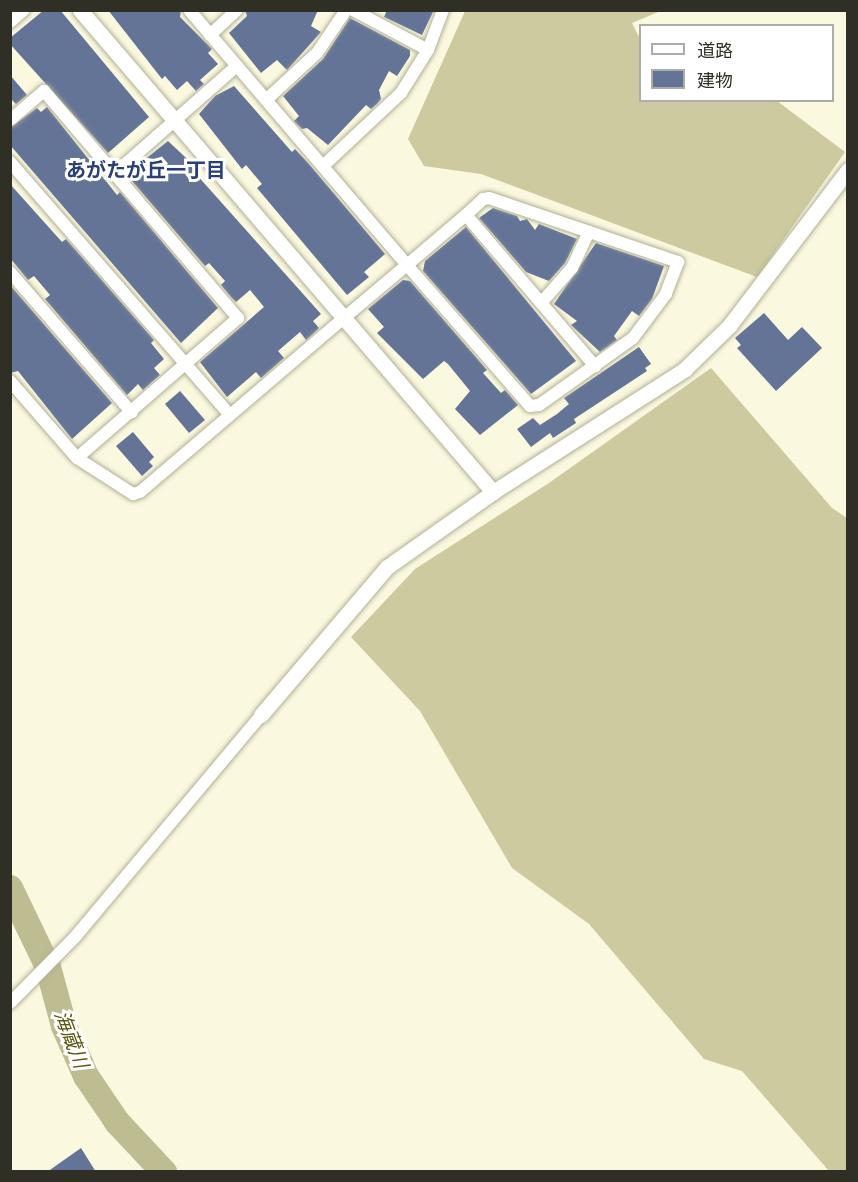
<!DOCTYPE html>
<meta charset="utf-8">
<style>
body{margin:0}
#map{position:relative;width:858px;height:1182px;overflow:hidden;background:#faf8de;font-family:Commissioner,"Noto Sans JP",sans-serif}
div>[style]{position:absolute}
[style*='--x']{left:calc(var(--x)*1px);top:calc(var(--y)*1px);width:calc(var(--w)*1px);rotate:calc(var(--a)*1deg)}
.forest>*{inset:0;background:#ccca9e}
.river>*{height:26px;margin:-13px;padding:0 13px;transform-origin:13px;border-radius:13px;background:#bebc91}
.building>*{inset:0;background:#647497}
.roads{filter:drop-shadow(0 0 2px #b1b097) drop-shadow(0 0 2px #b1b097)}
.minor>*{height:12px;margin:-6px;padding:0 6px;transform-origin:6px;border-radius:6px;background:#fff}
.tertiary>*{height:15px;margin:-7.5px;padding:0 7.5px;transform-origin:7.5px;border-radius:7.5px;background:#fff}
span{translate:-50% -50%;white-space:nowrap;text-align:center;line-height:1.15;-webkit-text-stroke:6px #fff;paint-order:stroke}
.neighbourhood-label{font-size:20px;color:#2a3f78;font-weight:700}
.water-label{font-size:20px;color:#5e5912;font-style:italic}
.frame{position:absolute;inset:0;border:12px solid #2f2f25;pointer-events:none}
.legend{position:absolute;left:639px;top:24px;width:195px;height:78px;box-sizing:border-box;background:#fff;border:2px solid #acaca8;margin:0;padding:8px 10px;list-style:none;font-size:18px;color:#2f2f25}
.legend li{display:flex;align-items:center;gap:12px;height:30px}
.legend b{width:30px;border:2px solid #acaca8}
</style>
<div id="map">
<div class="forest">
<div style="clip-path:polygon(663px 10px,632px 23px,640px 39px,640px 100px,777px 101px,845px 152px,757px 277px,481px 174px,424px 166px,408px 139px,465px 11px)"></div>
<div style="clip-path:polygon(711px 368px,832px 508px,847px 518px,847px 1171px,829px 1171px,742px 1071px,704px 1059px,589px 924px,512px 868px,420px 711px,351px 637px,415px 569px,549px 483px)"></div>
</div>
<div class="river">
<div style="--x:10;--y:888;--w:88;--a:64.3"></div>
<div style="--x:48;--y:967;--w:61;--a:74.8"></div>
<div style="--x:64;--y:1026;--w:55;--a:66.3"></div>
<div style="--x:86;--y:1076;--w:55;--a:56"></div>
<div style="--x:117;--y:1122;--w:69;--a:46.8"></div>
</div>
<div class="building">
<div style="clip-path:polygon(44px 10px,60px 10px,149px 117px,108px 153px,10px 44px,10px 38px)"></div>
<div style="clip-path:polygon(108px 10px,181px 10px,180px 17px,212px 49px,208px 53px,218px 64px,200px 80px,204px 84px,196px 91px,187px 81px,177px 90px,165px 76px,162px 79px)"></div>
<div style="clip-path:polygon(245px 10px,318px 10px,311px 26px,321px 32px,287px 70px,277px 60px,261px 73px,229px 33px,247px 16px)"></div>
<div style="clip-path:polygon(387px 10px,434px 10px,422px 35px,384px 17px)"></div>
<div style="clip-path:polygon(350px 18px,410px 50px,410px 56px,397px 76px,389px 71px,379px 90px,381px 99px,377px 104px,371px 109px,366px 105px,328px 145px,307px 128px,302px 129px,294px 121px,299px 116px,283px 96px,323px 59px)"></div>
<div style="clip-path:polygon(10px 75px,27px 95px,16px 104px,10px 98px)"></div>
<div style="clip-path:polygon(234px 86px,292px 152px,295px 149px,309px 164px,385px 254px,364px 272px,369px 277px,347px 295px,257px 188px,262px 184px,246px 165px,242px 169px,199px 114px,215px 96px)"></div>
<div style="clip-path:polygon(47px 107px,117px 195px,120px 192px,218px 308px,181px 343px,10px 145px,10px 128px,37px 108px,41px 112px)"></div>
<div style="clip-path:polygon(168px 141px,200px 171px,196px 174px,321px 314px,313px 321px,319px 328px,315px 332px,306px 340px,300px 332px,278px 351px,284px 358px,261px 378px,256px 372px,227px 397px,200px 362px,264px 307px,250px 290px,236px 302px,231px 297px,221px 285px,225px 281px,209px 263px,205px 266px,132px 181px,128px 173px)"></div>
<div style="clip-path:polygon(10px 184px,62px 242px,66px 239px,154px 340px,151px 343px,164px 359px,154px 368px,160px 375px,143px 390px,138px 384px,127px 395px,45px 299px,50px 295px,34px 276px,28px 280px,10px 258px)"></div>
<div style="clip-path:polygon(493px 208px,517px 216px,520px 221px,527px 219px,535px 230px,539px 224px,577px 239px,565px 263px,549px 281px,526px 272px,479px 218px)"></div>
<div style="clip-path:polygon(466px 227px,576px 361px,531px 394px,423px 271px,425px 261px)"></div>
<div style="clip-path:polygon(596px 243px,664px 266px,652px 299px,639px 316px,632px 311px,614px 336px,617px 340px,600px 352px,571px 325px,577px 321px,554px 304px)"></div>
<div style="clip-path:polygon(403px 280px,410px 281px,487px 370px,483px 373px,501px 393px,505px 390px,518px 405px,480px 435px,455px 409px,470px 391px,448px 364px,444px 361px,423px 379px,377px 333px,384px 327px,368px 309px)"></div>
<div style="clip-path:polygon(10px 285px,112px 403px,72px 439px,18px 371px,10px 373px)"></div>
<div style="clip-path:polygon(764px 313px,788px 340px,802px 327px,822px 348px,776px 391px,737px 348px,741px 345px,735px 338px)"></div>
<div style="clip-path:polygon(639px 347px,651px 364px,645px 368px,647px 371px,574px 419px,576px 423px,553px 438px,550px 433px,531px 447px,517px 429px,533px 418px,540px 425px,557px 414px,569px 404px,564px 398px)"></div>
<div style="clip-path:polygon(180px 391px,205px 420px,189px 433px,165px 404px)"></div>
<div style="clip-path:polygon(133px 432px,154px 457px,149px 462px,153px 466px,142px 476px,116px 446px)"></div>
<div style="clip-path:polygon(81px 1148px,96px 1172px,47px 1172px)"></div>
</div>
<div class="roads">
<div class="minor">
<div style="--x:353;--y:10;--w:85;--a:28.1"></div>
<div style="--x:10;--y:22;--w:18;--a:-41"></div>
<div style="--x:210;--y:35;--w:37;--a:-43"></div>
<div style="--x:266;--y:100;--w:69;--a:-42.7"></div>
<div style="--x:317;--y:53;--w:52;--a:-56"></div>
<div style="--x:10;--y:120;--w:45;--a:-40.5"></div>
<div style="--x:44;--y:91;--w:299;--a:49.5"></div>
<div style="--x:238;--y:318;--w:213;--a:139"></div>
<div style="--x:10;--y:162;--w:335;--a:49"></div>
<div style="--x:323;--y:166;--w:107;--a:-43.1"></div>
<div style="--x:401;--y:93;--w:51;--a:-57.9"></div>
<div style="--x:428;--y:50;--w:43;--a:-69.4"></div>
<div style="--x:115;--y:173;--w:162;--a:-41.3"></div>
<div style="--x:466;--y:215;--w:199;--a:49.5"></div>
<div style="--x:10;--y:272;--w:186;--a:49.1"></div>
<div style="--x:541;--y:303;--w:47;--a:-48.5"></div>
<div style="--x:572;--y:268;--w:40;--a:-65"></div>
<div style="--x:10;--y:381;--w:102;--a:49"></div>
<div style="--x:77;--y:458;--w:67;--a:32.7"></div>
<div style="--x:133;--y:494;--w:7;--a:-16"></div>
<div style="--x:140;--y:492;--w:268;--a:-40.5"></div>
<div style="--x:344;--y:318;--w:82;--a:-40.1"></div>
<div style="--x:407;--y:265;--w:77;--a:-40.3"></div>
<div style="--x:466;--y:215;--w:23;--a:-43"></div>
<div style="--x:483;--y:199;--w:6;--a:-9"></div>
<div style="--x:489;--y:198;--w:200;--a:18.7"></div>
<div style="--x:678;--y:262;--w:34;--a:111"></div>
<div style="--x:666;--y:294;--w:55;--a:126.9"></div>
<div style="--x:633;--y:338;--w:115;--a:144.5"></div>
<div style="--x:539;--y:405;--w:9;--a:174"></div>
<div style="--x:530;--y:406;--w:187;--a:-131.1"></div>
<div style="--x:407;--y:265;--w:335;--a:-130.5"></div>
<div style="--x:10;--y:1003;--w:93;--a:-45.4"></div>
<div style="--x:75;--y:937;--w:290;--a:-50"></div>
</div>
<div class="tertiary">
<div style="--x:80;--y:10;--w:635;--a:49.41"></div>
<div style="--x:261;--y:715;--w:194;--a:-49.6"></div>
<div style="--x:387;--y:567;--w:130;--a:-35.3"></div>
<div style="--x:493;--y:492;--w:228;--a:-32.6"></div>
<div style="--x:685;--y:369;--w:62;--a:-44.3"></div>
<div style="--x:729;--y:326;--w:196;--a:-52.7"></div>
</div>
</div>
<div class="neighbourhood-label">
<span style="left:146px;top:169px">あがたが丘一丁目</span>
</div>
<div class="water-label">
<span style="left:72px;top:1039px;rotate:69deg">海蔵川</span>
</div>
<div class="frame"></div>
<ul class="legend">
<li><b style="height:8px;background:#fff"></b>道路</li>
<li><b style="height:16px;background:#647497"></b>建物</li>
</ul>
</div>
